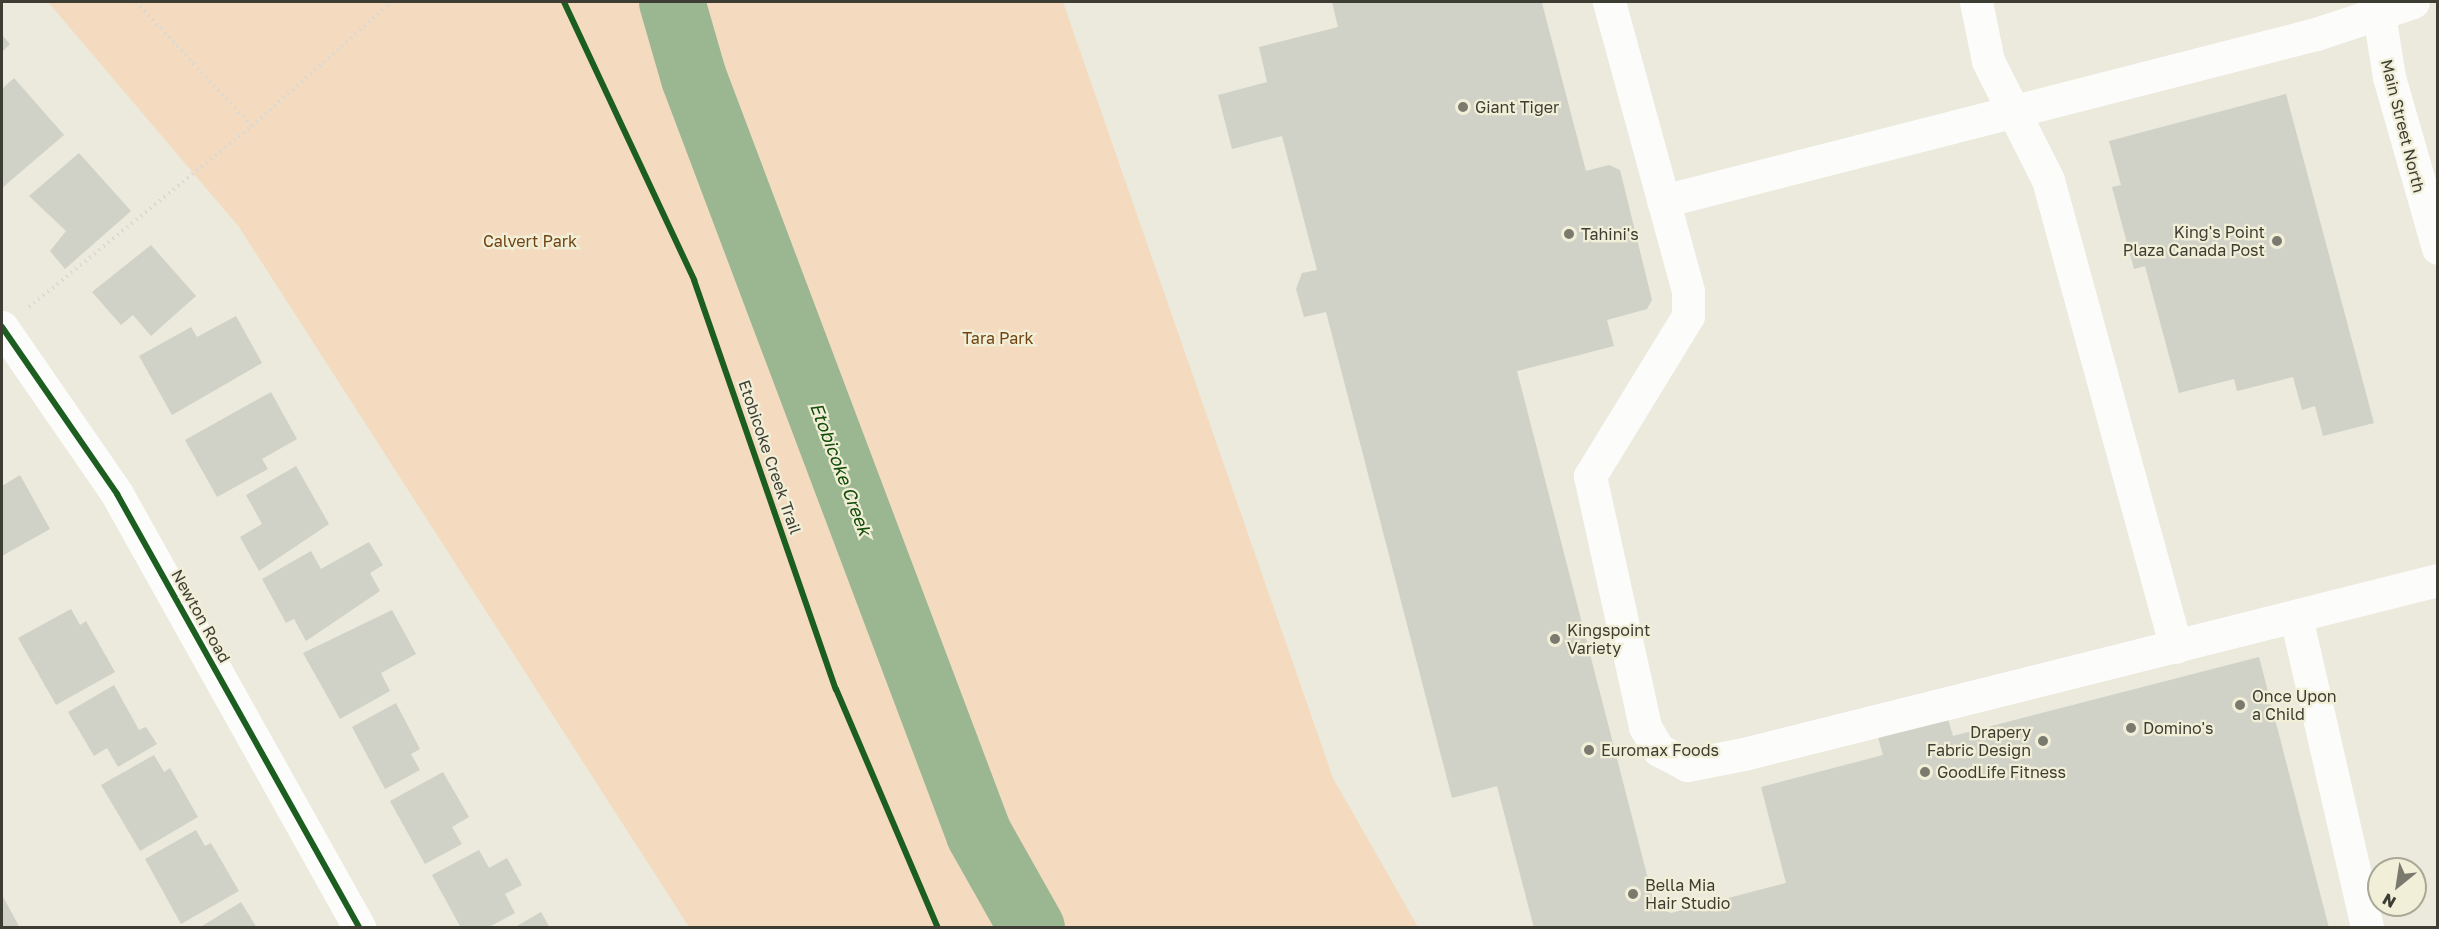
<!DOCTYPE html>
<style>
body{margin:0}
#map{position:relative;width:2439px;height:929px;overflow:hidden;background:#ebeadd;font-family:"Golos Text",sans-serif}
div>[style]{position:absolute}
[style*='--x']{left:calc(var(--x)*1px);top:calc(var(--y)*1px);width:calc(var(--w)*1px);rotate:calc(var(--a)*1deg)}
.green>*{inset:0;background:#f4dbc0}
.river>*{height:66px;margin:-33px;padding:0 33px;transform-origin:33px;border-radius:33px;background:#9ab792}
.building>*{inset:0;background:#d0d1c7}
.path>*{height:4px;margin-top:-2px;transform-origin:0;background:repeating-linear-gradient(90deg,#d8d8d4 0 1.5px,transparent 0 6px)}
.minor>*{height:33px;margin:-16.5px;padding:0 16.5px;transform-origin:16.5px;border-radius:16.5px;background:#fcfcfa}
.major>*{height:33px;margin:-16.5px;padding:0 16.5px;transform-origin:16.5px;border-radius:16.5px;background:#fcfcfa}
.cycleway>*{height:6px;margin:-3px;padding:0 3px;transform-origin:3px;border-radius:3px;background:#1b5e20}
.dots>*{width:16px;height:16px;translate:-50% -50%;box-sizing:border-box;border:3px solid #f1efd7;border-radius:50%}
span{translate:-50% -50%;white-space:nowrap;text-align:center;line-height:1.15;-webkit-text-stroke:4.5px #f1efd7;paint-order:stroke}
.poi-label{font-size:16px;color:#3e3d34}
.left{translate:0 -50%;text-align:left}
.right{translate:-100% -50%;text-align:right}
.street-label{font-size:16px;color:#3e3d34}
.park-label{font-size:16px;color:#734412}
.water-label{font-size:18px;color:#124c09;font-style:italic}
.frame{position:absolute;inset:0;border:3px solid #3e3d34;pointer-events:none}
.north{position:absolute;left:2367px;top:857px;width:60px;height:60px;box-sizing:border-box;background:#f1efd7;border:2px solid #a9a896;border-radius:50%;rotate:210deg;font-size:16px;font-weight:700;line-height:24px;text-align:center;color:#3e3d34}
.north::after{content:'';display:block;margin:auto;width:21px;height:27px;background:#7b7a6f;clip-path:polygon(50% 0,100% 100%,50% 72%,0 100%)}
</style>
<div id="map">
<div class="green">
<div style="clip-path:polygon(48px 2px,1063px 2px,1333px 778px,1418px 927px,689px 927px,239px 227px)"></div>
</div>
<div class="river">
<div style="--x:672;--y:2;--w:79;--a:73.9"></div>
<div style="--x:694;--y:78;--w:808;--a:69.34"></div>
<div style="--x:979;--y:834;--w:108;--a:60.6"></div>
</div>
<div class="building">
<div style="clip-path:polygon(1332px 2px,1542px 3px,1586px 171px,1609px 165px,1620px 170px,1652px 300px,1647px 309px,1607px 320px,1614px 346px,1517px 371px,1655px 906px,1671px 913px,1786px 883px,1761px 787px,1883px 755px,1878px 737px,1948px 719px,1953px 736px,2259px 657px,2329px 928px,1534px 928px,1497px 786px,1452px 798px,1326px 312px,1304px 317px,1296px 289px,1302px 273px,1317px 270px,1282px 136px,1232px 149px,1218px 95px,1267px 82px,1259px 47px,1338px 27px)"></div>
<div style="clip-path:polygon(2px 35px,10px 44px,2px 52px)"></div>
<div style="clip-path:polygon(14px 78px,64px 135px,2px 188px,2px 89px)"></div>
<div style="clip-path:polygon(2286px 94px,2374px 423px,2323px 436px,2315px 406px,2302px 410px,2293px 377px,2237px 391px,2234px 379px,2179px 393px,2145px 266px,2134px 269px,2112px 187px,2121px 185px,2109px 141px)"></div>
<div style="clip-path:polygon(79px 153px,131px 211px,65px 269px,50px 251px,66px 231px,29px 196px)"></div>
<div style="clip-path:polygon(151px 245px,196px 296px,151px 336px,133px 315px,121px 325px,92px 292px)"></div>
<div style="clip-path:polygon(236px 316px,262px 363px,172px 415px,139px 356px,191px 327px,197px 337px)"></div>
<div style="clip-path:polygon(271px 392px,297px 439px,262px 459px,268px 469px,217px 497px,185px 440px)"></div>
<div style="clip-path:polygon(296px 466px,329px 524px,259px 571px,240px 537px,262px 524px,246px 495px)"></div>
<div style="clip-path:polygon(20px 475px,50px 529px,2px 556px,2px 486px)"></div>
<div style="clip-path:polygon(369px 542px,383px 565px,370px 573px,380px 591px,306px 641px,294px 619px,286px 623px,262px 579px,311px 551px,321px 569px)"></div>
<div style="clip-path:polygon(71px 609px,80px 625px,86px 621px,115px 672px,56px 705px,18px 638px)"></div>
<div style="clip-path:polygon(392px 610px,416px 654px,381px 673px,390px 691px,340px 719px,303px 653px)"></div>
<div style="clip-path:polygon(114px 685px,139px 730px,146px 727px,157px 744px,118px 767px,107px 748px,94px 756px,68px 712px)"></div>
<div style="clip-path:polygon(396px 703px,420px 749px,411px 754px,420px 770px,385px 789px,352px 727px)"></div>
<div style="clip-path:polygon(154px 755px,164px 772px,170px 768px,198px 817px,140px 851px,101px 785px)"></div>
<div style="clip-path:polygon(443px 772px,469px 817px,452px 827px,462px 844px,425px 864px,390px 801px)"></div>
<div style="clip-path:polygon(196px 830px,205px 846px,211px 843px,239px 891px,181px 924px,145px 859px)"></div>
<div style="clip-path:polygon(479px 850px,489px 868px,507px 858px,522px 885px,505px 894px,515px 913px,487px 928px,461px 928px,432px 875px)"></div>
<div style="clip-path:polygon(2px 895px,20px 928px,2px 928px)"></div>
<div style="clip-path:polygon(241px 902px,257px 928px,199px 928px)"></div>
<div style="clip-path:polygon(541px 912px,550px 928px,514px 928px,522px 923px)"></div>
</div>
<div class="path">
<div style="--x:136;--y:2;--w:170;--a:46.9"></div>
<div style="--x:29;--y:307;--w:287;--a:-39.1"></div>
<div style="--x:252;--y:126;--w:186;--a:-41.7"></div>
</div>
<div class="minor">
<div style="--x:1609;--y:2;--w:300;--a:74.7"></div>
<div style="--x:1688;--y:291;--w:25;--a:90"></div>
<div style="--x:1688;--y:316;--w:188;--a:121.5"></div>
<div style="--x:1590;--y:476;--w:257;--a:77.6"></div>
<div style="--x:1645;--y:727;--w:27;--a:59"></div>
<div style="--x:1659;--y:750;--w:32;--a:28"></div>
<div style="--x:1687;--y:765;--w:58;--a:-10.9"></div>
<div style="--x:1744;--y:754;--w:715;--a:-14.08"></div>
<div style="--x:1976;--y:2;--w:60;--a:78.5"></div>
<div style="--x:1988;--y:61;--w:133;--a:63.2"></div>
<div style="--x:2048;--y:180;--w:484;--a:74.7"></div>
<div style="--x:1663;--y:201;--w:674;--a:-14.35"></div>
<div style="--x:2316;--y:34;--w:102;--a:-18.3"></div>
<div style="--x:2;--y:327;--w:203;--a:55.4"></div>
<div style="--x:117;--y:494;--w:497;--a:60.8"></div>
<div style="--x:2296;--y:617;--w:319;--a:77.1"></div>
</div>
<div class="major">
<div style="--x:2377;--y:2;--w:76;--a:80.9"></div>
<div style="--x:2389;--y:77;--w:178;--a:74"></div>
</div>
<div class="cycleway">
<div style="--x:564;--y:2;--w:307;--a:64.9"></div>
<div style="--x:694;--y:280;--w:433;--a:70.9"></div>
<div style="--x:836;--y:689;--w:260;--a:66.9"></div>
<div style="--x:2;--y:327;--w:203;--a:55.4"></div>
<div style="--x:117;--y:494;--w:497;--a:60.8"></div>
</div>
<div class="dots">
<div style="left:1463px;top:107px;background:#7b7a6f"></div>
<div style="left:1569px;top:234px;background:#7b7a6f"></div>
<div style="left:2277px;top:241px;background:#7b7a6f"></div>
<div style="left:1555px;top:639px;background:#7b7a6f"></div>
<div style="left:2240px;top:705px;background:#7b7a6f"></div>
<div style="left:2131px;top:728px;background:#7b7a6f"></div>
<div style="left:2043px;top:741px;background:#7b7a6f"></div>
<div style="left:1589px;top:750px;background:#7b7a6f"></div>
<div style="left:1925px;top:772px;background:#7b7a6f"></div>
<div style="left:1633px;top:894px;background:#7b7a6f"></div>
</div>
<div class="poi-label">
<span class="left" style="left:1475px;top:107px">Giant Tiger</span>
<span class="right" style="left:2265px;top:241px">King's Point<br>Plaza Canada Post</span>
<span class="left" style="left:1581px;top:234px">Tahini's</span>
<span class="left" style="left:1567px;top:639px">Kingspoint<br>Variety</span>
<span class="left" style="left:2252px;top:705px">Once Upon<br>a Child</span>
<span class="left" style="left:2143px;top:728px">Domino's</span>
<span class="right" style="left:2031px;top:741px">Drapery<br>Fabric Design</span>
<span class="left" style="left:1601px;top:750px">Euromax Foods</span>
<span class="left" style="left:1937px;top:772px">GoodLife Fitness</span>
<span class="left" style="left:1645px;top:894px">Bella Mia<br>Hair Studio</span>
</div>
<div class="street-label">
<span style="left:2403px;top:126px;rotate:76deg">Main Street North</span>
<span style="left:770px;top:457px;rotate:71deg">Etobicoke Creek Trail</span>
<span style="left:201px;top:616px;rotate:61deg">Newton Road</span>
</div>
<div class="park-label">
<span style="left:530px;top:241px">Calvert Park</span>
<span style="left:998px;top:338px">Tara Park</span>
</div>
<div class="water-label">
<span style="left:841px;top:469px;rotate:69deg">Etobicoke Creek</span>
</div>
<div class="frame"></div>
<div class="north">N</div>
</div>
